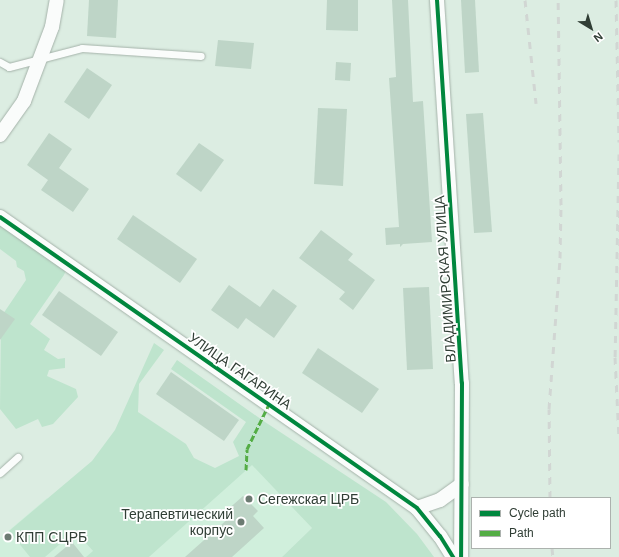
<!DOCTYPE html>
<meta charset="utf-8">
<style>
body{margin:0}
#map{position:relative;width:619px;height:557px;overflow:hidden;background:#dcede2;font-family:Arial,sans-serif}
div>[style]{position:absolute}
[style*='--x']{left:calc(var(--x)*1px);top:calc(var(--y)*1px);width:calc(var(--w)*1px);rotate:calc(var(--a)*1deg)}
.built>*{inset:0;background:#d0efdc}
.green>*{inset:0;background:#bee4cd}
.building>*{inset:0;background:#bed5c7}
.roads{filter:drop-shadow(0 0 1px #a4b2a9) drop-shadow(0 0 1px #a4b2a9)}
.service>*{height:7px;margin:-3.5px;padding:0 3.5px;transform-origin:3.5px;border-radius:3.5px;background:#fafcfb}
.minor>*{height:14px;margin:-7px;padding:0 7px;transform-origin:7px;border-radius:7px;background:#fafcfb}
.rail>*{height:3px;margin-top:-1.5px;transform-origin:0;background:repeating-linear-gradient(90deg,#d1d6d3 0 7px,transparent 0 14px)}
.quiet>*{height:3px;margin-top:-1.5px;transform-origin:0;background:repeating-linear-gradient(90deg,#54ad45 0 6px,transparent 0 9px)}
.cycleway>*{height:4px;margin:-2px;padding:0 2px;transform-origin:2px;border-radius:2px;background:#00873e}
.dots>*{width:11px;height:11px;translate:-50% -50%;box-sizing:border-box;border:2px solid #fff;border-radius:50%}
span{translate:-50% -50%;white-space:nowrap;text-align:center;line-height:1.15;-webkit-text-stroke:3.5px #fff;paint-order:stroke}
.street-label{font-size:14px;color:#303e35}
.poi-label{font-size:14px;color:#303e35}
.left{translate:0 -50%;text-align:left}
.right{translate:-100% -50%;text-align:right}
.legend{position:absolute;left:471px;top:497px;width:140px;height:52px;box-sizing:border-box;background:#fff;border:1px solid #acb2ae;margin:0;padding:5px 7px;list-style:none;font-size:12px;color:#303e35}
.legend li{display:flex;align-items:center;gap:8px;height:20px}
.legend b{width:20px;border:1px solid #acb2ae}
.north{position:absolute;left:571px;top:8px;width:40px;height:40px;-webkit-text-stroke:3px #fff;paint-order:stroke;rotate:142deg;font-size:11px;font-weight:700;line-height:16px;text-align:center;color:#303e35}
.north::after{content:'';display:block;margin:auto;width:14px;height:18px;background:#303e35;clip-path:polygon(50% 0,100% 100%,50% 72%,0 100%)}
</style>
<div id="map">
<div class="built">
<div style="clip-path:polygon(252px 464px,312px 528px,282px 557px,149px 557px)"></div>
<div style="clip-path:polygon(47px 498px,98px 557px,0 557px,0 538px)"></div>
</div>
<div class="green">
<div style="clip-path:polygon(0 221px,67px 268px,64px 275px,30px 324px,50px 339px,44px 350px,58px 359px,65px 358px,65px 368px,49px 370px,47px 376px,76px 389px,78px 397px,53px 424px,42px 427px,38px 419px,16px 429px,0 409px,1px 317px,26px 280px,24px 271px,17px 267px,16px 261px,0 249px)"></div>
<div style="clip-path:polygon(154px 343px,164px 350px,139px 384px,138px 412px,186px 444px,194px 458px,215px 468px,239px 456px,233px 442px,246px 422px,171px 369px,177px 360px,265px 422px,386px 502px,417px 534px,434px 557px,282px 557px,312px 528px,252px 465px,149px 557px,86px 557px,93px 551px,75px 531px,45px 557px,30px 557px,9px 531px,92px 461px,115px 430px)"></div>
</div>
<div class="building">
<div style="clip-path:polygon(89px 0,118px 0,116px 38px,87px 36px)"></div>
<div style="clip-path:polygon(327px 0,358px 0,358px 31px,326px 30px)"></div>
<div style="clip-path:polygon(392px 0,408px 0,413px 102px,423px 101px,432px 242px,403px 244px,400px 247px,400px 244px,386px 245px,385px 228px,399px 227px,389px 78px,396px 77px)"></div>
<div style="clip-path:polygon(461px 0,475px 0,479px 72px,465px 73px)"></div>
<div style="clip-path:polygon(218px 40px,254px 43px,251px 69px,215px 66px)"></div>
<div style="clip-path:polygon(336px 62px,351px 63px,350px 81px,335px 80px)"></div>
<div style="clip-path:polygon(87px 68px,112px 85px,89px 119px,64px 102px)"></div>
<div style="clip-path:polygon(318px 108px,347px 109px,343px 186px,314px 184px)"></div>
<div style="clip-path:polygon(483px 113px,492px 232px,474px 233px,466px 114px)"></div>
<div style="clip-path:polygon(49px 133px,72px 149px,59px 168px,89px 189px,73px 212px,41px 190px,48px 180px,27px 165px)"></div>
<div style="clip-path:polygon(199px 143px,224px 160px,201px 192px,176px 174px)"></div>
<div style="clip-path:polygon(133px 215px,197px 259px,180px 283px,117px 239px)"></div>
<div style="clip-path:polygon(321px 230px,353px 254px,348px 260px,375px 280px,353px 310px,339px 299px,345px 292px,299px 258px)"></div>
<div style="clip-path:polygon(229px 285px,260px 307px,273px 289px,297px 306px,274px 338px,246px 318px,238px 329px,211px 310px)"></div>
<div style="clip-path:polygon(429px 287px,433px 369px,407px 370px,403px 288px)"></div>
<div style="clip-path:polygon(59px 291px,118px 332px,101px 356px,42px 315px)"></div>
<div style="clip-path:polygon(0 309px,15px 319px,0 340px)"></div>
<div style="clip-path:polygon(318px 348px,379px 389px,362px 413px,302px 373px)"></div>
<div style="clip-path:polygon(171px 372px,239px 420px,224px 441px,156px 394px)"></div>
<div style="clip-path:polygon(243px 496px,258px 511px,253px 516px,264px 528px,232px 557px,185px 557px,230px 517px,225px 512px)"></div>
<div style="clip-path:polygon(72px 542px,84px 557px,54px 557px)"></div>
</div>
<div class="roads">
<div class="service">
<div style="--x:0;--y:62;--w:10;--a:29"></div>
<div style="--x:9;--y:67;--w:75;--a:-14.6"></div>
<div style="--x:82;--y:48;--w:119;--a:3.8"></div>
<div style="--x:0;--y:473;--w:24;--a:-42"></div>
</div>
<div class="minor">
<div style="--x:437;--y:0;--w:384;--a:86.3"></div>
<div style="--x:462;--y:383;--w:174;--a:90.3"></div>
<div style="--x:0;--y:135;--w:42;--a:-54.8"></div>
<div style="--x:24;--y:101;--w:79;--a:-69.3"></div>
<div style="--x:52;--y:27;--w:27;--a:-80"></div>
<div style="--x:0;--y:217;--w:508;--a:34.91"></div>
<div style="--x:417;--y:508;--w:36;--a:51"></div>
<div style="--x:440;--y:536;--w:25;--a:58"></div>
<div style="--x:417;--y:508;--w:24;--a:-19"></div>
<div style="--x:440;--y:500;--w:27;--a:-36"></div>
</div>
</div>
<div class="rail">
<div style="--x:525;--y:0;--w:104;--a:83.9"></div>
<div style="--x:616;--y:0;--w:142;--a:88.8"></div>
<div style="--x:619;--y:154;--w:203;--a:91.1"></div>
<div style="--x:615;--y:357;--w:83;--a:87.2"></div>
<div style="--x:550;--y:498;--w:89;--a:-90.6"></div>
<div style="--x:549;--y:409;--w:151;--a:-85.8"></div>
<div style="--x:560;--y:258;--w:53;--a:-88.9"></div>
<div style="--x:561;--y:205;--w:205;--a:-90.8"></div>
<div style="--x:552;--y:548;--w:9;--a:84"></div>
</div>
<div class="quiet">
<div style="--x:246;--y:470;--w:21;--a:-87"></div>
<div style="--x:247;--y:449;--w:50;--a:-63.9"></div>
</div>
<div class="cycleway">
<div style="--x:437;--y:0;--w:384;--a:86.3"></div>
<div style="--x:462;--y:383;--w:174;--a:90.3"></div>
<div style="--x:0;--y:217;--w:508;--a:34.91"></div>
<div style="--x:417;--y:508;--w:36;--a:51"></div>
<div style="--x:440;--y:536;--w:25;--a:58"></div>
</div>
<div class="dots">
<div style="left:249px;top:499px;background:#6c7b72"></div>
<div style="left:241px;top:522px;background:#6c7b72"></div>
<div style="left:8px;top:537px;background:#6c7b72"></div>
</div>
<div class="street-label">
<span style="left:445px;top:279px;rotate:-94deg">ВЛАДИМИРСКАЯ УЛИЦА</span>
<span style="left:240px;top:371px;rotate:35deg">УЛИЦА ГАГАРИНА</span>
</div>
<div class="poi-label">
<span class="left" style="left:258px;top:499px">Сегежская ЦРБ</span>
<span class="right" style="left:233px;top:522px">Терапевтический<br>корпус</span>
<span class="left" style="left:16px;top:537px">КПП СЦРБ</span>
</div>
<ul class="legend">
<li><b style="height:5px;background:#00873e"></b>Cycle path</li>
<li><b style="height:5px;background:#54ad45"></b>Path</li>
</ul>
<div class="north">N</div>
</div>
